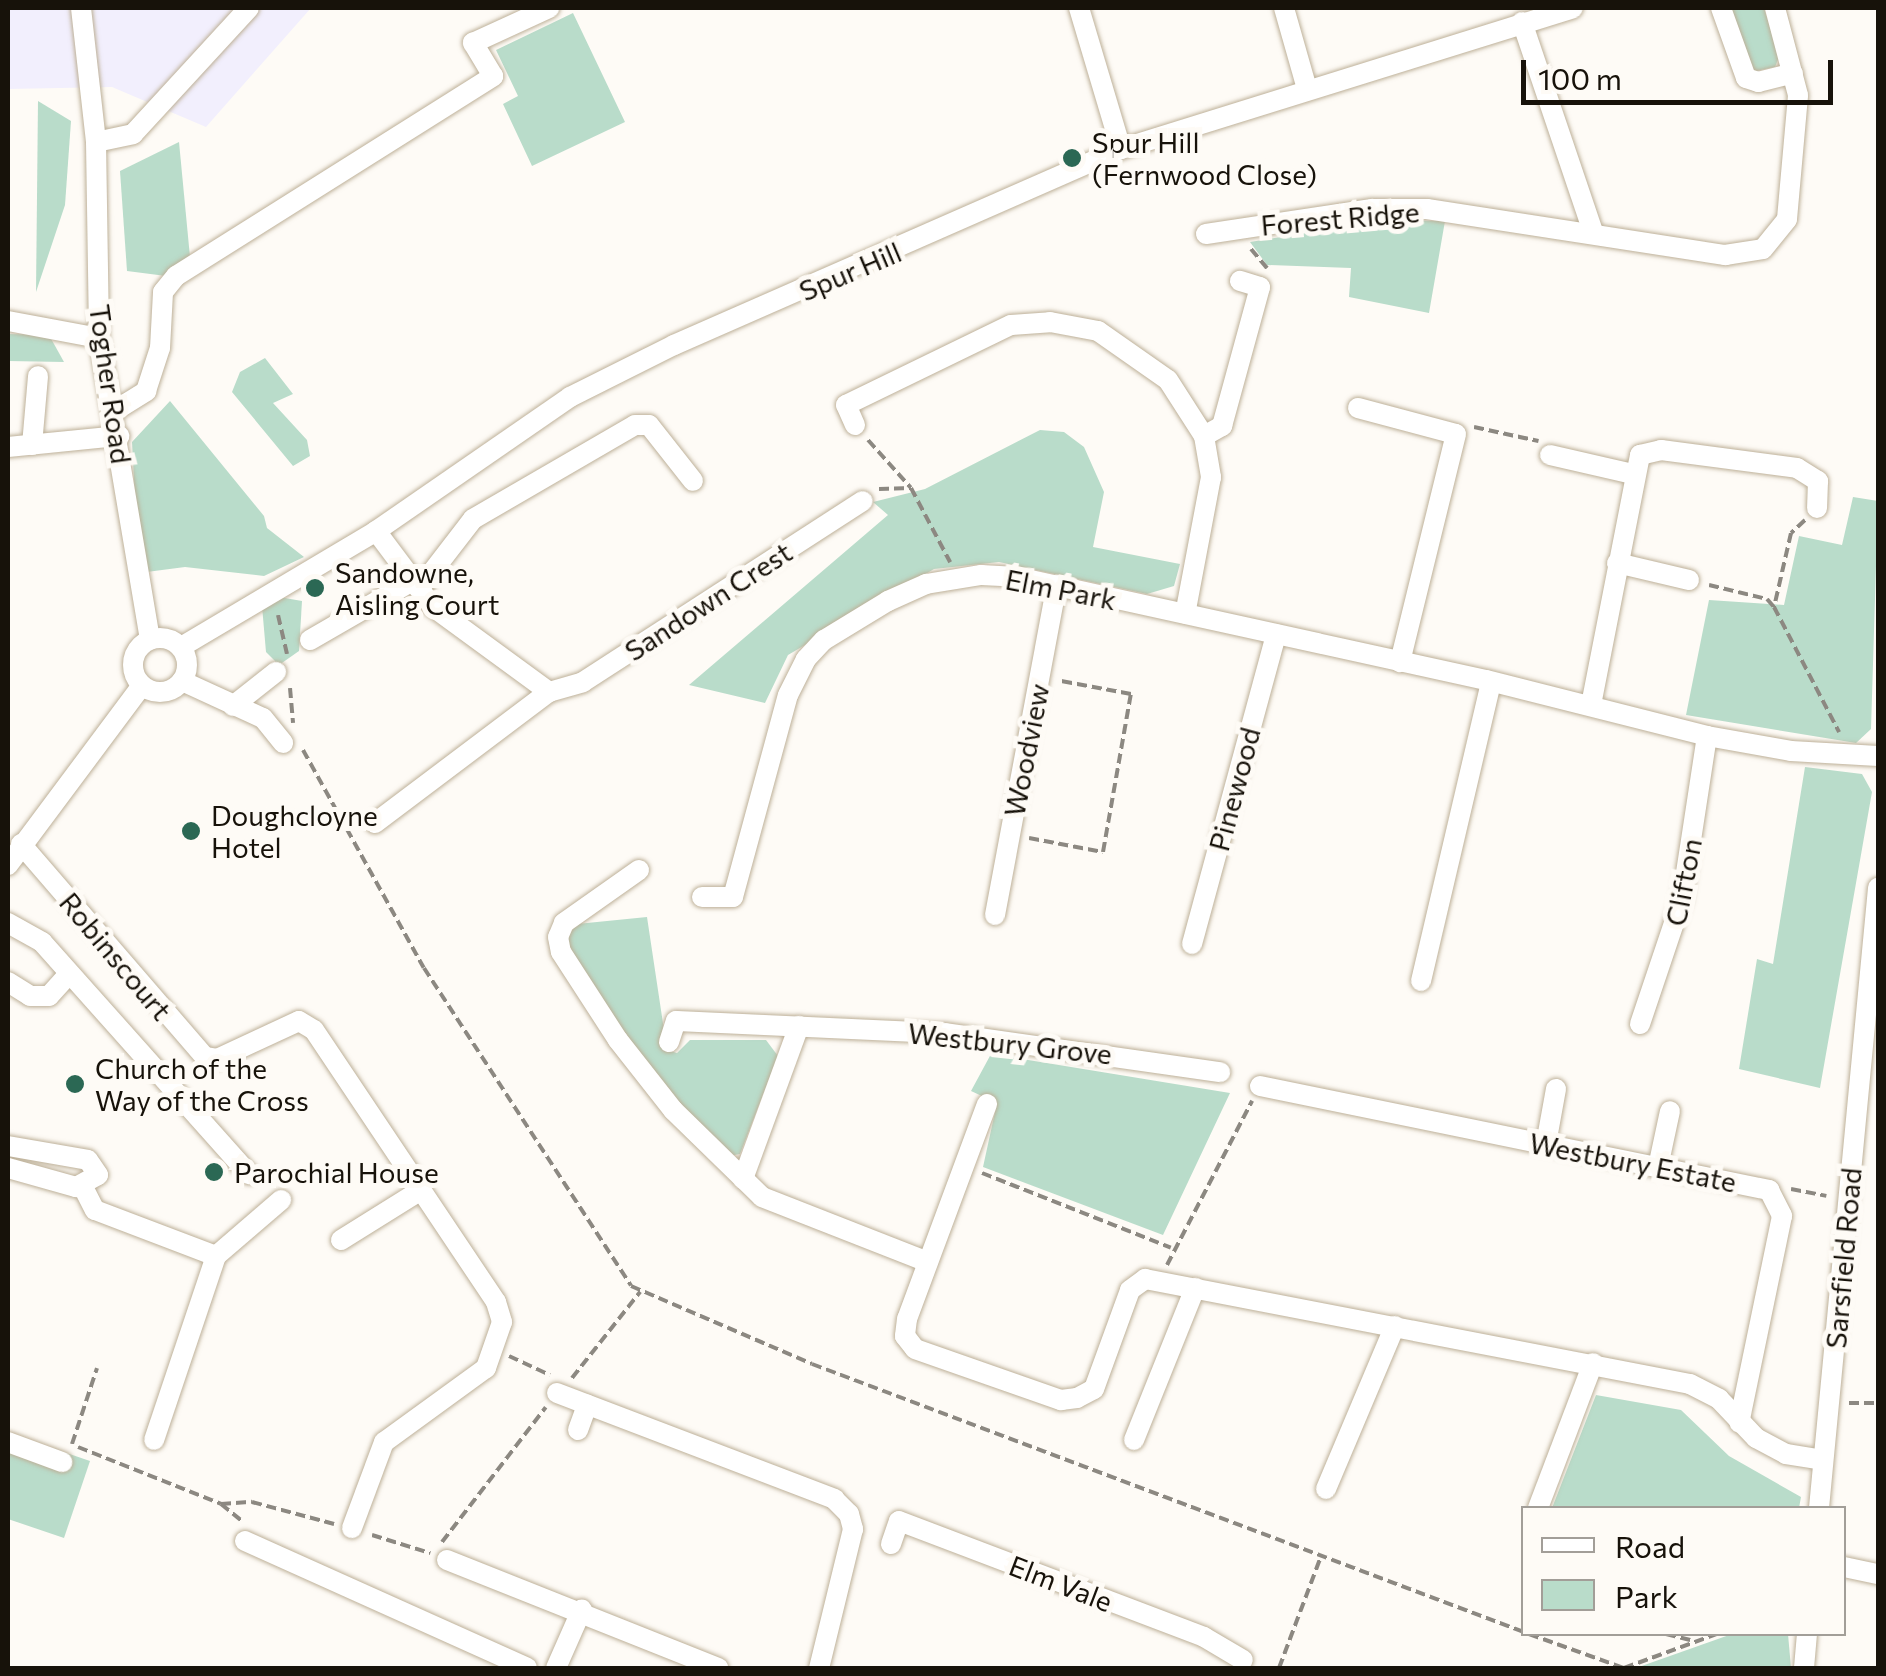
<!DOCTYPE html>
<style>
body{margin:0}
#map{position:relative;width:1886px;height:1676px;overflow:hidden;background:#fefbf6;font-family:Commissioner,sans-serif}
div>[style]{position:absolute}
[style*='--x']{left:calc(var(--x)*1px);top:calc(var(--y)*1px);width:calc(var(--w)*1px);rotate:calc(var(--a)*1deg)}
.industrial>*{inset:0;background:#f2effd}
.green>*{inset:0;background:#b9dcca}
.path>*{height:4px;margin-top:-2px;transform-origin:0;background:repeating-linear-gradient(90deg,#8c8881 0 10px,transparent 0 15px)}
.roads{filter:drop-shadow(0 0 2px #bdb098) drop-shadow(0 0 2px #bdb098)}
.minor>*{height:20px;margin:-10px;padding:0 10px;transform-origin:10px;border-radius:10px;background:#fff}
.minor>.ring{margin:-10px;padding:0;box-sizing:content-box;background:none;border:20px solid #fff;border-radius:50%}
.dots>*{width:28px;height:28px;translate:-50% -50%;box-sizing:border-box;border:5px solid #fefbf6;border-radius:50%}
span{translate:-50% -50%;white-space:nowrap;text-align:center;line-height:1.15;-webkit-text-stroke:10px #fefbf6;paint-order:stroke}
.poi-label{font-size:28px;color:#17120a}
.left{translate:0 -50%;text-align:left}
.street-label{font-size:28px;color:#17120a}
.frame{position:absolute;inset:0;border:10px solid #17120a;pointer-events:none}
.legend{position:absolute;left:1521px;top:1506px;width:325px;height:130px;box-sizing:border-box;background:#fefbf6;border:2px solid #a29e98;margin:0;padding:12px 18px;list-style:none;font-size:30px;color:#17120a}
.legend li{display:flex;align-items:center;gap:20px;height:50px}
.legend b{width:50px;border:2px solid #a29e98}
.scale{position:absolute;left:1521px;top:60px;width:312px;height:45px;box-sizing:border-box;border:5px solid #17120a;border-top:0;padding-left:12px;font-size:30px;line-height:35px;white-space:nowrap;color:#17120a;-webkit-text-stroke:8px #fefbf6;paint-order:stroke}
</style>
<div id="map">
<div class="industrial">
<div style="clip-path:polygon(8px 8px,311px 8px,206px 127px,112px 87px,8px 89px)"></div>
</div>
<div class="green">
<div style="clip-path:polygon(1730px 8px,1764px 8px,1779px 57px,1775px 67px,1751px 72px)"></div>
<div style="clip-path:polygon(573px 13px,625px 122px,532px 166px,503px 104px,518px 96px,496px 50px)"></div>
<div style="clip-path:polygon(38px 101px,71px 121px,65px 205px,36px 292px)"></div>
<div style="clip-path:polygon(179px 142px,190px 257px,166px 276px,127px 271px,120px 171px)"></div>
<div style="clip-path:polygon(1385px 220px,1445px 221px,1429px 313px,1349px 297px,1351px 268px,1267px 265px,1250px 242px)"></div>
<div style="clip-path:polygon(8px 334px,49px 335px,64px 362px,8px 361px)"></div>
<div style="clip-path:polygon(265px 358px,293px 394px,273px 403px,307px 440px,310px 456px,293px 466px,232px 392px,240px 372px)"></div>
<div style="clip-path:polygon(170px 401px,264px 516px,267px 528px,304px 557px,264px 576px,185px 567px,139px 573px,132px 442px)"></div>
<div style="clip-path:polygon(1040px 430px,1064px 432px,1084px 447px,1104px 492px,1093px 547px,1180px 564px,1174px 586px,1147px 594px,999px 562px,934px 569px,788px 655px,765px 703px,689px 685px,888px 515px,873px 502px,925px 489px)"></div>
<div style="clip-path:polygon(1853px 497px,1878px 501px,1871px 729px,1856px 743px,1686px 715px,1709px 600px,1784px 605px,1799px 536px,1842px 545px)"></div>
<div style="clip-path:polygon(279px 597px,302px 601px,299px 651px,279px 665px,266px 652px,262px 606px)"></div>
<div style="clip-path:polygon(1805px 767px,1862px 774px,1872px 792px,1820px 1088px,1739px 1069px,1757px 959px,1773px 964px)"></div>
<div style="clip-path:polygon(647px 917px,667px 1050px,677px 1053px,690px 1040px,766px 1040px,778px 1056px,740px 1154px,729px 1156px,674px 1106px,566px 949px,565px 938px,577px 924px)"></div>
<div style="clip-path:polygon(991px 1054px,1230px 1093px,1163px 1235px,983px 1167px,997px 1103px,971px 1091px)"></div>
<div style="clip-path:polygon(1596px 1395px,1681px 1410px,1729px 1456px,1801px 1497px,1799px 1508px,1552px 1508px)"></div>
<div style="clip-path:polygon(8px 1433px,90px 1461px,64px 1538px,8px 1519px)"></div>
<div style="clip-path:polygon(1732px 1634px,1788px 1634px,1791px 1668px,1636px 1668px)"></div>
</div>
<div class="path">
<div style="--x:1251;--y:249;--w:25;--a:50"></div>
<div style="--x:1474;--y:427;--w:66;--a:12.3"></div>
<div style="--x:868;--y:440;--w:64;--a:48.1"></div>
<div style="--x:879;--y:489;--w:32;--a:-2"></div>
<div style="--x:911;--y:488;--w:84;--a:62.2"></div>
<div style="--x:1805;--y:520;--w:19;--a:137"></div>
<div style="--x:1791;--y:533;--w:76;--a:102.9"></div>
<div style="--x:1774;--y:607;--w:141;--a:62.5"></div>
<div style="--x:1709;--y:585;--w:60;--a:13.6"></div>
<div style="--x:1767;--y:599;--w:11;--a:49"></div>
<div style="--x:278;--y:615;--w:40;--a:77"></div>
<div style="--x:290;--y:688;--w:35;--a:85"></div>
<div style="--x:303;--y:750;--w:249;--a:61"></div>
<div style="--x:424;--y:968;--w:379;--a:56.9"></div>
<div style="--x:631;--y:1286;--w:197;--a:23.3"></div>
<div style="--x:812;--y:1364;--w:761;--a:20.63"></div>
<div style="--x:1029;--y:838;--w:75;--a:10.7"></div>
<div style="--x:1103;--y:852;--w:160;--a:-80"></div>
<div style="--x:1131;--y:694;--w:71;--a:-169.5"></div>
<div style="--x:982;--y:1173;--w:203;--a:21.6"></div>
<div style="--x:1791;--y:1189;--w:36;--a:11"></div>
<div style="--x:1167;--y:1265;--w:185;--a:-62.6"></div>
<div style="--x:509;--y:1356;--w:45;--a:24.9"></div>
<div style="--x:572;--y:1378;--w:110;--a:-51.7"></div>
<div style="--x:1849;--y:1403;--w:29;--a:0"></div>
<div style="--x:72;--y:1444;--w:80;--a:-71.8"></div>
<div style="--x:78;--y:1447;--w:154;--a:21.7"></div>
<div style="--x:221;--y:1504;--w:31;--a:-4"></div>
<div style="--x:252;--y:1502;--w:85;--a:15"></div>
<div style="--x:221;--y:1504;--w:26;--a:39"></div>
<div style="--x:372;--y:1535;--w:61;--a:17.2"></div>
<div style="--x:442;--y:1542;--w:170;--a:-52.4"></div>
<div style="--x:1529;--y:1634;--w:101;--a:19.7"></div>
<div style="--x:1624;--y:1668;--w:99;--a:-20.1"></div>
<div style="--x:1666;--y:1634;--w:25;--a:14"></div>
<div style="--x:1279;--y:1668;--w:120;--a:-69.4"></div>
</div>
<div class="roads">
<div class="minor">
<div style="--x:81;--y:8;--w:135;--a:83.6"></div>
<div style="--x:96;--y:142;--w:196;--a:89.1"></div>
<div style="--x:99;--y:338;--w:306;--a:80.4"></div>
<div style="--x:1079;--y:8;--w:147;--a:73.4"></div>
<div style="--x:1284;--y:8;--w:84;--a:74.1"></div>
<div style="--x:1721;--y:8;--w:74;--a:70.3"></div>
<div style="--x:1746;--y:78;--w:13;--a:18"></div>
<div style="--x:1758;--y:82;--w:36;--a:-14"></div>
<div style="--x:1522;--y:22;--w:222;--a:71.3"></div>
<div style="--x:96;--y:142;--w:38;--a:-12"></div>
<div style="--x:133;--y:134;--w:171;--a:-47.4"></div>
<div style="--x:1206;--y:234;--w:168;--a:-8.6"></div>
<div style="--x:1372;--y:209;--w:55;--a:0"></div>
<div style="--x:1427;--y:209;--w:302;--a:8.8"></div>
<div style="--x:1725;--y:255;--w:38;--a:-9"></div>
<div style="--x:1763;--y:249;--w:38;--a:-51"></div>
<div style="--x:1787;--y:219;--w:124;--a:-84.9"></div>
<div style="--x:1798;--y:95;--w:90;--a:-104.8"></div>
<div style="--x:8;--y:321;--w:93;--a:10.6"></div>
<div style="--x:1358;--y:408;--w:101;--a:14.9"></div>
<div style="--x:1456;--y:434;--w:235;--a:103.8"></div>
<div style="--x:116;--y:410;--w:36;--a:-32"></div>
<div style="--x:146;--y:391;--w:45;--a:-72"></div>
<div style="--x:160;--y:348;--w:56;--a:-86.9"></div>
<div style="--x:163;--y:292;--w:21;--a:-51"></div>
<div style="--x:176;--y:276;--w:375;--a:-32.2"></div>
<div style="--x:493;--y:76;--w:39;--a:-121"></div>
<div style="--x:473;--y:43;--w:84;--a:-24.7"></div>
<div style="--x:855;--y:425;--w:22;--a:-114"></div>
<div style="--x:846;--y:405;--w:183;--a:-25.9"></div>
<div style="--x:1011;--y:325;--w:39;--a:-4"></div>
<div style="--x:1050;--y:322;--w:49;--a:10.6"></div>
<div style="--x:1098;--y:331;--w:85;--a:35"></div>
<div style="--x:1168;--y:380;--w:67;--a:57.3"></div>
<div style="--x:1204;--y:436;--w:42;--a:80.3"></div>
<div style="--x:1211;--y:477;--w:139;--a:100.7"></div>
<div style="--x:1204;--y:436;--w:21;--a:-29"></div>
<div style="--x:1222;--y:426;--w:144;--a:-74.7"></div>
<div style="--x:1260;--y:287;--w:21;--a:-163"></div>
<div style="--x:32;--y:445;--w:69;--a:-85"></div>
<div style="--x:8;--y:447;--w:112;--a:-5.7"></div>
<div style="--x:1550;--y:455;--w:85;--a:12.9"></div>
<div style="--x:376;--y:531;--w:95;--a:53.1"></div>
<div style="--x:433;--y:607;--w:144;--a:36.2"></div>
<div style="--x:1617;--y:563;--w:74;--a:13.3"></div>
<div style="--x:419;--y:589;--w:88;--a:-52.4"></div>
<div style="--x:473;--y:519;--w:187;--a:-30.1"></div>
<div style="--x:635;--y:425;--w:14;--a:0"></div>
<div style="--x:649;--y:425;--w:71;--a:51.8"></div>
<div class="ring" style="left:133px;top:638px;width:34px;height:34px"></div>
<div style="--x:310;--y:640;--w:118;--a:-30"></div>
<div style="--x:181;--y:647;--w:227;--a:-30.7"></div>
<div style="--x:376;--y:531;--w:236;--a:-34.6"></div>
<div style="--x:570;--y:397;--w:116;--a:-26.6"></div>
<div style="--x:674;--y:345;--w:488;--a:-23.7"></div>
<div style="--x:1121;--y:149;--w:473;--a:-17.3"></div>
<div style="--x:182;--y:681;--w:89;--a:24.6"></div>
<div style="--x:263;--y:718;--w:32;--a:51"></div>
<div style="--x:1591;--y:705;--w:255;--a:-78.9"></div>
<div style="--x:1640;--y:455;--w:22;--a:-13"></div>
<div style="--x:1661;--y:450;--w:137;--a:7.5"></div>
<div style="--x:1797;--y:468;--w:25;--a:32"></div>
<div style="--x:1818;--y:481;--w:27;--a:92"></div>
<div style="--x:233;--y:706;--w:55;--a:-38.3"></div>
<div style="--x:375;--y:823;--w:218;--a:-37"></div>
<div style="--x:549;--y:692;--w:35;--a:-16"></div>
<div style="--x:583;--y:682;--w:333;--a:-32.9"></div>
<div style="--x:21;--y:844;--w:281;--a:49.2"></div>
<div style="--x:205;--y:1057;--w:12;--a:9"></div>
<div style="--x:217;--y:1059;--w:90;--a:-24.9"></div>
<div style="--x:299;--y:1021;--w:17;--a:31"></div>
<div style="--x:314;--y:1030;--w:327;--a:56.2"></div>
<div style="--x:496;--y:1302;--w:21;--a:73"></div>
<div style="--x:502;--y:1322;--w:49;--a:109.2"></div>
<div style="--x:486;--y:1368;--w:126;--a:144"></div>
<div style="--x:384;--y:1442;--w:92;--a:110.4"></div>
<div style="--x:8;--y:865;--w:224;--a:-53.3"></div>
<div style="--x:639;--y:870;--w:92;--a:144.8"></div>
<div style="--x:564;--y:923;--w:15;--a:113"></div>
<div style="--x:558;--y:937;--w:15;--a:79"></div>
<div style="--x:561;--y:952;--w:105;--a:57.1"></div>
<div style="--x:618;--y:1040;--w:89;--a:51.8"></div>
<div style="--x:673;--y:1110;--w:124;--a:44.3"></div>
<div style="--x:762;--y:1197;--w:178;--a:21.4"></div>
<div style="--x:702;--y:897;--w:31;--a:0"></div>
<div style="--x:733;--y:897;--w:209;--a:-74.8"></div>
<div style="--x:788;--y:695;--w:40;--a:-63.4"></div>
<div style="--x:806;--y:659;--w:26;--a:-47"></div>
<div style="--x:824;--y:640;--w:75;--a:-31.4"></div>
<div style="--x:888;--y:601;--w:42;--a:-24.1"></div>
<div style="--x:926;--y:584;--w:56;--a:-9.3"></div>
<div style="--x:981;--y:575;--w:36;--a:3"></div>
<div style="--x:1017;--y:577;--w:480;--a:12.4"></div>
<div style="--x:1486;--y:680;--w:228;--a:14.2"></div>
<div style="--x:1707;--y:736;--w:85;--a:10.1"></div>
<div style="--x:1791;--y:751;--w:87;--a:3.3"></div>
<div style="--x:995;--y:915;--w:336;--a:-79.4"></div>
<div style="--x:8;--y:923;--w:39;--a:29"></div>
<div style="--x:42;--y:942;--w:311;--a:48.3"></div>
<div style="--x:1192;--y:944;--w:321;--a:-74.8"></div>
<div style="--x:1421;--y:981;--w:307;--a:-76.8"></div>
<div style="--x:8;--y:982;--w:26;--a:32"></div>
<div style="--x:30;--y:996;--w:19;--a:0"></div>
<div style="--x:49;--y:996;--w:27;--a:-48"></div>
<div style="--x:1640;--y:1024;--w:132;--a:-71.4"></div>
<div style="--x:1682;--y:899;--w:165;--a:-81.3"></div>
<div style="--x:669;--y:1042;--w:22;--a:-72"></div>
<div style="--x:676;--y:1021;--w:269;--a:2.6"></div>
<div style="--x:945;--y:1033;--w:278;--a:8.1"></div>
<div style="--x:1260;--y:1086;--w:520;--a:11.55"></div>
<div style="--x:1769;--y:1190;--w:29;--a:63"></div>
<div style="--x:1782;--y:1216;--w:211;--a:101.7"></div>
<div style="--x:987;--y:1104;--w:229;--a:110.4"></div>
<div style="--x:907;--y:1319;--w:17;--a:97"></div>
<div style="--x:905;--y:1336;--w:16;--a:52"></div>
<div style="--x:915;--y:1349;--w:155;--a:19.3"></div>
<div style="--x:1061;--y:1400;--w:16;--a:-7"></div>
<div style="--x:1077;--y:1398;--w:19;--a:-28"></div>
<div style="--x:1094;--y:1389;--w:105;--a:-70"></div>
<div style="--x:1130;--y:1290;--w:19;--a:-36"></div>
<div style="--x:1145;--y:1279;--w:555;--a:10.91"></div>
<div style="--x:1690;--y:1384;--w:33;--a:27"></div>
<div style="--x:1719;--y:1399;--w:54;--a:46.5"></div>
<div style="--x:1756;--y:1438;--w:34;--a:28"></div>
<div style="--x:1786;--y:1454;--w:37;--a:9"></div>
<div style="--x:1546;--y:1144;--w:56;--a:-79.7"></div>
<div style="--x:8;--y:1146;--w:81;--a:9.9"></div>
<div style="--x:88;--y:1160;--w:18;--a:56"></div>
<div style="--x:98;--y:1175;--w:25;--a:151"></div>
<div style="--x:76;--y:1187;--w:71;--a:-164.4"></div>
<div style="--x:1658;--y:1167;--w:57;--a:-77.9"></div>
<div style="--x:743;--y:1179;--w:163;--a:-69.9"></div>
<div style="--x:82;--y:1185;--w:28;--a:63"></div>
<div style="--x:95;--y:1210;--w:129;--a:20.8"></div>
<div style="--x:216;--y:1256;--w:194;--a:108.6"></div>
<div style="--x:341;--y:1240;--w:94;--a:-32"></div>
<div style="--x:216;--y:1256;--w:86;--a:-40.7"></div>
<div style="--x:557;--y:1393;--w:297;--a:20.9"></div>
<div style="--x:834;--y:1499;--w:21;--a:45"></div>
<div style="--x:849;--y:1514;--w:16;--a:75"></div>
<div style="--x:853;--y:1529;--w:143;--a:103.7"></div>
<div style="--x:578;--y:1430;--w:27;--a:-70"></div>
<div style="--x:1134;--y:1440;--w:164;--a:-68.1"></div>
<div style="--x:8;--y:1442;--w:58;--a:20.3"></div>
<div style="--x:1326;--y:1489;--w:177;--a:-67.1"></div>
<div style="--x:1538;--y:1508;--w:155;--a:-69.2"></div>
<div style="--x:1819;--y:1508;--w:623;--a:-84.56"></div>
<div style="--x:245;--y:1541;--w:309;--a:24.2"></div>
<div style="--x:891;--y:1544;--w:24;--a:-71"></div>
<div style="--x:899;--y:1521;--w:326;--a:20.8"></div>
<div style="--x:1204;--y:1637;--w:45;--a:30.5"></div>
<div style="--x:447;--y:1560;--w:292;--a:21.7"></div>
<div style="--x:1844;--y:1567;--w:35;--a:12"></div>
<div style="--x:556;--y:1668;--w:64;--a:-66.2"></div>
<div style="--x:1804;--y:1668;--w:34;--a:-85"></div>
</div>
</div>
<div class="dots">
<div style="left:1072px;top:158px;background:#2b6854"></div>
<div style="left:315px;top:588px;background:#2b6854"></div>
<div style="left:191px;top:831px;background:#2b6854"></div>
<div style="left:75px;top:1084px;background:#2b6854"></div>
<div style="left:214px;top:1172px;background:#2b6854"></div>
</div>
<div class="poi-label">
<span class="left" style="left:1092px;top:158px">Spur Hill<br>(Fernwood Close)</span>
<span class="left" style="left:335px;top:588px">Sandowne,<br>Aisling Court</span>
<span class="left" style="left:211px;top:831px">Doughcloyne<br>Hotel</span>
<span class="left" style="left:95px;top:1084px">Church of the<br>Way of the Cross</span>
<span class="left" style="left:234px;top:1172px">Parochial House</span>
</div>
<div class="street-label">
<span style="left:1340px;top:218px;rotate:-5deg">Forest Ridge</span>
<span style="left:850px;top:271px;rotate:-23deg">Spur Hill</span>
<span style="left:111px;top:384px;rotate:82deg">Togher Road</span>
<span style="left:1061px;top:589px;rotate:11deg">Elm Park</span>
<span style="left:708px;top:601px;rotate:-33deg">Sandown Crest</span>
<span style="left:1026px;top:750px;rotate:-79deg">Woodview</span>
<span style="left:1234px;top:789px;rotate:-75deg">Pinewood</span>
<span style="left:1683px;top:882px;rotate:-79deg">Clifton</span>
<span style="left:116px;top:956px;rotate:50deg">Robinscourt</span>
<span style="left:1010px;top:1043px;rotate:6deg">Westbury Grove</span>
<span style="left:1633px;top:1162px;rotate:11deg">Westbury Estate</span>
<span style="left:1843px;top:1258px;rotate:-85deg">Sarsfield Road</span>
<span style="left:1061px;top:1583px;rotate:21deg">Elm Vale</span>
</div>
<div class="frame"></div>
<ul class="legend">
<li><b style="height:12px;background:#fff"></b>Road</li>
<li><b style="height:28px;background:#b9dcca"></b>Park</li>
</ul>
<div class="scale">100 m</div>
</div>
